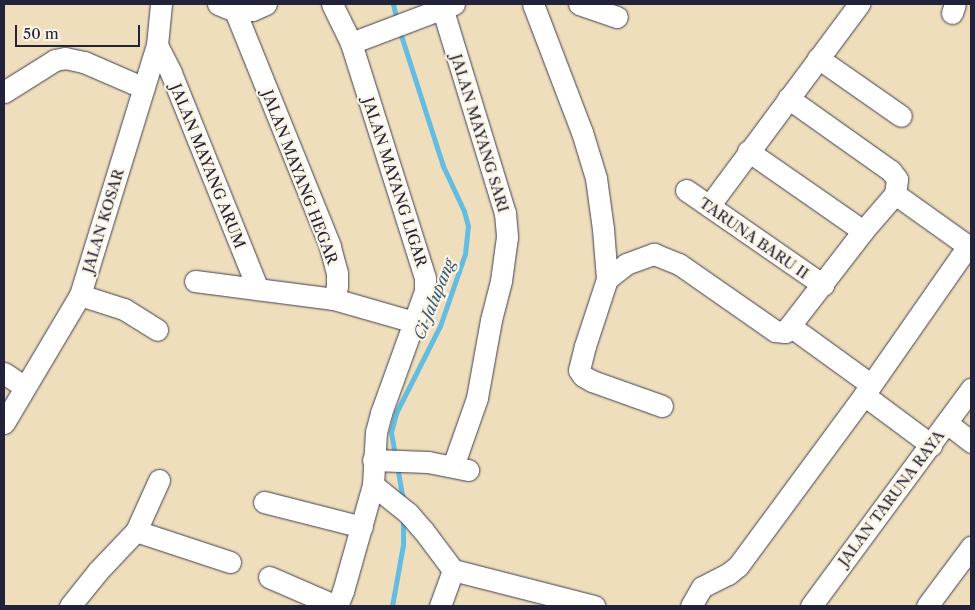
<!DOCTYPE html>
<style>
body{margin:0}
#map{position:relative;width:975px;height:610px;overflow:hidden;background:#eedebc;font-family:"Libre Caslon Text",serif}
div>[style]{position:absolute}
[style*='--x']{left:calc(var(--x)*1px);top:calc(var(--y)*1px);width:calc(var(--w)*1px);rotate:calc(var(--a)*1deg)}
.stream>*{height:5px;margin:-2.5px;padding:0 2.5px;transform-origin:2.5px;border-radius:2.5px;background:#64bde1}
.roads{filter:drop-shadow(0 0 1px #413e4e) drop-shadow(0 0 1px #413e4e)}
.minor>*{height:21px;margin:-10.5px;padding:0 10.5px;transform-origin:10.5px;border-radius:10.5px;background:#fff}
span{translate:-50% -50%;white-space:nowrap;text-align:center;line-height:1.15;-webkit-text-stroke:4.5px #fcf5e5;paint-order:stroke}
.street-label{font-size:15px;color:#22223b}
.water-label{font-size:16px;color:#395875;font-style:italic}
.frame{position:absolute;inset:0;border:5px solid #22223b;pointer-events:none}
.scale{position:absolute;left:15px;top:25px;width:125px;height:22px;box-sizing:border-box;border:2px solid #22223b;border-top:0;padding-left:6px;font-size:15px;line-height:18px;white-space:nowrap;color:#22223b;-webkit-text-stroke:4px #fcf5e5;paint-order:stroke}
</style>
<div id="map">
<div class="stream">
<div style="--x:393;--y:4;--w:17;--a:77"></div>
<div style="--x:395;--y:455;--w:23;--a:-100"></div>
<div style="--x:391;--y:432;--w:20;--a:-75"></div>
<div style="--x:396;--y:413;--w:97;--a:-63.2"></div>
<div style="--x:440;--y:326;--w:76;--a:-70.9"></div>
<div style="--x:465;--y:254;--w:28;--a:-84"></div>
<div style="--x:468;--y:226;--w:16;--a:-105"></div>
<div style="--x:464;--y:211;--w:50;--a:-115"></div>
<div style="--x:443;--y:166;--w:144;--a:-107.8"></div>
<div style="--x:397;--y:466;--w:34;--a:80"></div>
<div style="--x:392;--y:606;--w:62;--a:-79.8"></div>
<div style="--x:403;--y:545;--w:27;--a:-90"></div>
</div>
<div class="roads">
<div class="minor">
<div style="--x:218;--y:4;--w:18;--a:22"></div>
<div style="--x:235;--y:11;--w:17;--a:-3"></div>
<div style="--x:252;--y:10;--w:15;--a:-23"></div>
<div style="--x:332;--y:4;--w:43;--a:64"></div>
<div style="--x:351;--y:43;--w:246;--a:72.5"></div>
<div style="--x:425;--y:278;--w:13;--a:90"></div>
<div style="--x:425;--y:291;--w:33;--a:110"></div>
<div style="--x:414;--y:322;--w:83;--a:-164"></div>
<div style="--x:441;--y:4;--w:219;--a:73"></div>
<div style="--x:505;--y:213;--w:24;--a:85"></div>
<div style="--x:507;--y:237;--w:44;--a:97.8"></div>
<div style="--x:501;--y:281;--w:40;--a:104.4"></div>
<div style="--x:491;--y:320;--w:79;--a:100.2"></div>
<div style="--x:477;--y:398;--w:72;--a:109.4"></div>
<div style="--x:533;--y:4;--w:137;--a:69.1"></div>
<div style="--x:582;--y:132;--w:48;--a:73.1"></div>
<div style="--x:596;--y:178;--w:51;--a:82.2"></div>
<div style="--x:603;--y:229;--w:50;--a:85.4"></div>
<div style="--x:579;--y:4;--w:40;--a:18.9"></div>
<div style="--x:952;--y:13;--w:9;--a:-72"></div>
<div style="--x:351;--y:43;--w:110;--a:-20.7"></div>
<div style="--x:157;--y:45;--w:31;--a:63"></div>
<div style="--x:171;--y:73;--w:233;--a:68.1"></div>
<div style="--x:818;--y:58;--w:101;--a:34.9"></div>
<div style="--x:4;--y:92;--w:60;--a:-32.1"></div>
<div style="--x:55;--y:60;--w:10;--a:-11"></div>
<div style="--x:65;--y:58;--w:19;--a:12"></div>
<div style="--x:84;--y:62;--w:65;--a:23.4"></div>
<div style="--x:748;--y:151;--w:140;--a:34.8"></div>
<div style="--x:686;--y:190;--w:167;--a:34.7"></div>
<div style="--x:709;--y:206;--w:252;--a:-53.4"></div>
<div style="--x:195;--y:281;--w:140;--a:7.4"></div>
<div style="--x:334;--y:299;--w:13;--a:-77"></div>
<div style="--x:337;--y:286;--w:13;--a:-90"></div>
<div style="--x:337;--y:273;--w:28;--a:-105"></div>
<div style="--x:330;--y:246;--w:253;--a:-112"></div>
<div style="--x:80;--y:295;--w:46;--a:17.7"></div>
<div style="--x:124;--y:309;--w:39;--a:32"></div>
<div style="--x:790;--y:326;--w:99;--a:35.9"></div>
<div style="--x:4;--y:373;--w:25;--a:34"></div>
<div style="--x:864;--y:395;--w:84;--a:36.7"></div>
<div style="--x:662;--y:406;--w:74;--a:-160.3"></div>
<div style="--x:592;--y:381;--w:10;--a:-151"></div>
<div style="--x:583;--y:376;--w:7;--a:-124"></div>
<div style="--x:579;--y:370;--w:25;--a:-76"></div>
<div style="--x:585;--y:346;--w:71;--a:-71.8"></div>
<div style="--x:607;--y:279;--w:24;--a:-38"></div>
<div style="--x:626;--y:264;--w:30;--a:-20"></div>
<div style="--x:654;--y:254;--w:27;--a:22"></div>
<div style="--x:679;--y:264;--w:117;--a:34.9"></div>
<div style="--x:775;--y:331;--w:10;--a:6"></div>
<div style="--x:785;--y:332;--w:128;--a:-52.3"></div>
<div style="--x:863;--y:231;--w:49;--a:-49.1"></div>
<div style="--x:895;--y:194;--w:15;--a:-82"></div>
<div style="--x:897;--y:179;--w:10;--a:-127"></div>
<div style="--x:891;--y:171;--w:126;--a:-144.7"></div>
<div style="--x:4;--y:423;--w:149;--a:-59.3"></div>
<div style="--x:80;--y:295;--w:262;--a:-72.9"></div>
<div style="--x:157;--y:45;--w:41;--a:-84.4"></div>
<div style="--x:947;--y:423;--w:31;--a:38"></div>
<div style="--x:373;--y:460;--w:55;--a:2.1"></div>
<div style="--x:428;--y:462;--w:41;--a:11.3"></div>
<div style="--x:373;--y:485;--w:45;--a:38.7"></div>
<div style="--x:408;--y:513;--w:23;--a:49"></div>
<div style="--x:423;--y:530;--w:50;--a:53.1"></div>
<div style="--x:453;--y:570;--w:146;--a:14.3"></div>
<div style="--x:264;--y:502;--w:101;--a:14.3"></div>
<div style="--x:136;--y:531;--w:99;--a:18.3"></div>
<div style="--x:269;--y:577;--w:73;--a:23.4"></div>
<div style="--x:70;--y:606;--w:45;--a:-51.3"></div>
<div style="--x:98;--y:571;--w:55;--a:-46.5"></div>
<div style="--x:136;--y:531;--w:56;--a:-65.7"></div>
<div style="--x:337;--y:606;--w:16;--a:-68"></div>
<div style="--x:343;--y:591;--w:110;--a:-74.2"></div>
<div style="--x:373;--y:485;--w:53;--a:-86.8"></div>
<div style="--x:376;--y:432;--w:20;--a:-75"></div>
<div style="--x:381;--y:413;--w:97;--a:-70.1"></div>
<div style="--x:440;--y:606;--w:38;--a:-70"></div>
<div style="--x:691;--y:606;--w:22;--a:-60"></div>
<div style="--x:702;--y:587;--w:29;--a:-27"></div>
<div style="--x:728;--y:574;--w:13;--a:-39"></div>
<div style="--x:738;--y:566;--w:212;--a:-53.6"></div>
<div style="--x:864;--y:395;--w:182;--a:-55.1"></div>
<div style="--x:968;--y:246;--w:90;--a:-144.5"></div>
<div style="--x:811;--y:606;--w:270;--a:-53.6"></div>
<div style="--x:927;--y:606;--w:74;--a:-53.3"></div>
</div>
</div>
<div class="street-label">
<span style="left:480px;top:133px;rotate:73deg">JALAN MAYANG SARI</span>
<span style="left:208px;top:166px;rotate:68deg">JALAN MAYANG ARUM</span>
<span style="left:300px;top:177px;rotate:69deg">JALAN MAYANG HEGAR</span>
<span style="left:395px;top:182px;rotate:72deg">JALAN MAYANG LIGAR</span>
<span style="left:103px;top:221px;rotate:-73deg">JALAN KOSAR</span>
<span style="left:754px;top:238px;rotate:35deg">TARUNA BARU II</span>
<span style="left:891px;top:498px;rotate:-53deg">JALAN TARUNA RAYA</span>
</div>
<div class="water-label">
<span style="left:434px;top:299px;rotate:-68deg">Ci Jalupang</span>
</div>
<div class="frame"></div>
<div class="scale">50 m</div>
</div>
